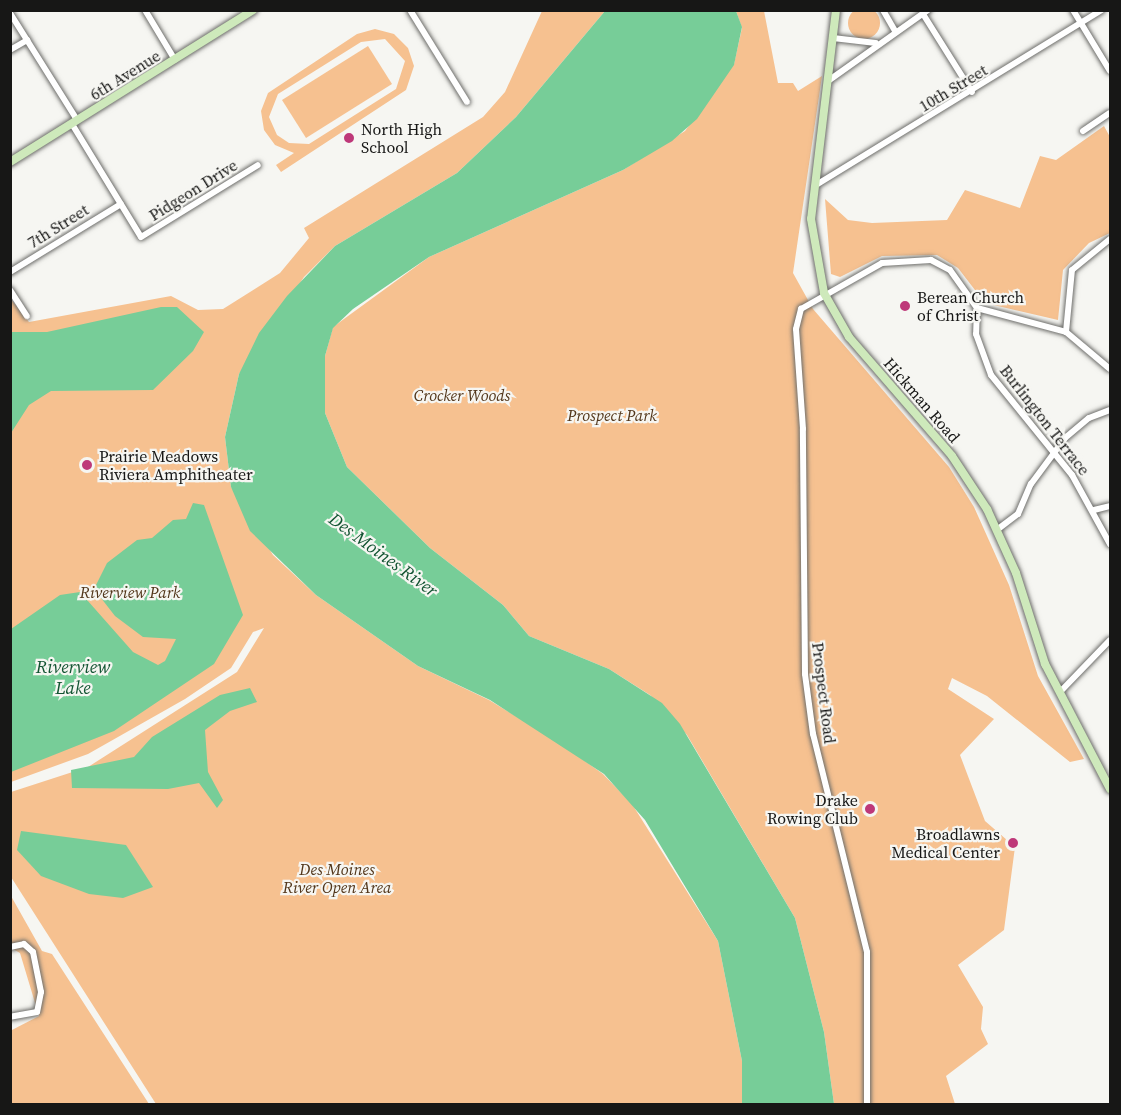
<!DOCTYPE html>
<style>
body{margin:0}
#map{position:relative;width:1121px;height:1115px;overflow:hidden;background:#f6f6f2;font-family:"Source Serif 4",serif}
div>[style]{position:absolute}
[style*='--x']{left:calc(var(--x)*1px);top:calc(var(--y)*1px);width:calc(var(--w)*1px);rotate:calc(var(--a)*1deg)}
.green>*{inset:0;background:#f6c190}
.round{border-radius:50%}
.water>*{inset:0;background:#77cd98}
.roads{filter:drop-shadow(0 0 2px #6e6e6b) drop-shadow(0 0 2px #6e6e6b)}
.minor>*{height:6px;margin:-3px;padding:0 3px;transform-origin:3px;border-radius:3px;background:#fff}
.major>*{height:8px;margin:-4px;padding:0 4px;transform-origin:4px;border-radius:4px;background:#cee9bb}
.dots>*{width:16px;height:16px;translate:-50% -50%;box-sizing:border-box;border:3px solid #f6f6f2;border-radius:50%}
span{translate:-50% -50%;white-space:nowrap;text-align:center;line-height:1.15;-webkit-text-stroke:4.5px #f6f6f2;paint-order:stroke}
.street-label{font-size:16px;color:#171716}
.poi-label{font-size:16px;color:#171716}
.left{translate:0 -50%;text-align:left}
.right{translate:-100% -50%;text-align:right}
.park-label{font-size:16px;color:#52361a;font-style:italic}
.water-label{font-size:18px;color:#125432;font-style:italic}
.frame{position:absolute;inset:0;border:12px solid #171716;pointer-events:none}
</style>
<div id="map">
<div class="green">
<div class="round" style="left:848px;top:7px;width:32px;height:32px"></div>
<div style="clip-path:polygon(542px 11px,605px 11px,516px 117px,457px 173px,335px 246px,304px 277px,239px 374px,225px 437px,231px 487px,273px 555px,316px 595px,418px 666px,489px 700px,557px 741px,603px 774px,632px 804px,718px 941px,742px 1061px,742px 1104px,156px 1104px,11px 877px,11px 792px,88px 767px,237px 672px,264px 628px,253px 632px,231px 668px,185px 699px,88px 754px,11px 782px,10px 298px,29px 322px,171px 296px,198px 310px,223px 309px,280px 273px,309px 238px,304px 228px,483px 117px,505px 92px)"></div>
<div style="clip-path:polygon(736px 11px,764px 11px,778px 83px,793px 83px,798px 91px,822px 76px,793px 273px,813px 309px,949px 467px,974px 507px,1009px 585px,1038px 676px,1084px 759px,1070px 762px,987px 696px,952px 678px,948px 689px,994px 719px,960px 755px,985px 821px,1015px 847px,1004px 930px,958px 965px,983px 1007px,981px 1029px,988px 1044px,946px 1076px,955px 1104px,834px 1104px,824px 1032px,795px 918px,687px 735px,650px 695px,609px 669px,529px 636px,503px 605px,430px 548px,347px 467px,325px 413px,325px 356px,333px 327px,429px 257px,623px 170px,685px 131px,734px 64px,742px 28px)"></div>
<div style="clip-path:polygon(evenodd,375px 29px,394px 34px,408px 48px,414px 66px,406px 90px,281px 172px,276px 165px,294px 153px,275px 145px,264px 130px,261px 111px,268px 93px,357px 34px,375px 29px,385px 39px,405px 61px,396px 89px,309px 144px,289px 143px,277px 135px,269px 117px,278px 94px,361px 42px,385px 39px)"></div>
<div style="clip-path:polygon(368px 46px,392px 84px,306px 138px,282px 100px)"></div>
<div style="clip-path:polygon(1104px 126px,1110px 137px,1110px 233px,1089px 243px,1063px 270px,1058px 320px,985px 303px,958px 268px,937px 255px,882px 256px,840px 277px,831px 274px,825px 199px,848px 220px,872px 223px,947px 220px,965px 190px,1020px 208px,1040px 156px,1056px 160px)"></div>
<div style="clip-path:polygon(11px 896px,42px 951px,52px 954px,149px 1104px,11px 1104px,10px 1031px,39px 1016px,20px 953px,11px 948px)"></div>
</div>
<div class="water">
<div style="clip-path:polygon(605px 11px,736px 11px,742px 27px,734px 65px,697px 119px,672px 141px,623px 170px,429px 257px,353px 309px,333px 328px,325px 356px,325px 413px,347px 467px,430px 548px,503px 605px,529px 636px,609px 669px,662px 703px,680px 724px,795px 918px,824px 1032px,834px 1104px,742px 1104px,742px 1061px,718px 941px,645px 820px,604px 774px,490px 700px,418px 666px,316px 595px,250px 531px,231px 487px,225px 437px,239px 374px,259px 333px,287px 296px,335px 246px,457px 173px,516px 117px)"></div>
<div style="clip-path:polygon(161px 307px,177px 307px,204px 332px,193px 351px,153px 390px,51px 391px,29px 405px,11px 433px,11px 332px,47px 332px)"></div>
<div style="clip-path:polygon(193px 503px,204px 505px,243px 615px,214px 664px,114px 731px,11px 772px,11px 629px,60px 595px,80px 592px,133px 652px,158px 665px,165px 661px,176px 639px,143px 637px,115px 616px,94px 589px,107px 563px,137px 540px,152px 538px,173px 520px,186px 519px)"></div>
<div style="clip-path:polygon(250px 688px,257px 702px,230px 711px,205px 730px,208px 772px,223px 800px,217px 808px,199px 783px,168px 789px,72px 788px,71px 770px,134px 757px,152px 737px,220px 695px)"></div>
<div style="clip-path:polygon(21px 831px,126px 845px,153px 887px,123px 898px,89px 894px,41px 876px,17px 850px)"></div>
</div>
<div class="roads">
<div class="minor">
<div style="--x:145;--y:10;--w:58;--a:59"></div>
<div style="--x:410;--y:10;--w:108;--a:58.2"></div>
<div style="--x:883;--y:10;--w:24;--a:60"></div>
<div style="--x:1073;--y:10;--w:71;--a:58.8"></div>
<div style="--x:10;--y:13;--w:126;--a:57.9"></div>
<div style="--x:923;--y:14;--w:92;--a:57.9"></div>
<div style="--x:833;--y:38;--w:43;--a:6.6"></div>
<div style="--x:10;--y:50;--w:20;--a:-30"></div>
<div style="--x:828;--y:81;--w:123;--a:-35.4"></div>
<div style="--x:72;--y:124;--w:132;--a:58.6"></div>
<div style="--x:141;--y:237;--w:137;--a:-31.6"></div>
<div style="--x:1083;--y:131;--w:32;--a:-34"></div>
<div style="--x:816;--y:185;--w:335;--a:-31.5"></div>
<div style="--x:10;--y:272;--w:130;--a:-31.5"></div>
<div style="--x:10;--y:290;--w:31;--a:57"></div>
<div style="--x:977;--y:308;--w:26;--a:92"></div>
<div style="--x:976;--y:334;--w:44;--a:69.9"></div>
<div style="--x:991;--y:375;--w:129;--a:51"></div>
<div style="--x:1072;--y:475;--w:79;--a:61.2"></div>
<div style="--x:1066;--y:332;--w:62;--a:-84.5"></div>
<div style="--x:1072;--y:270;--w:49;--a:-39.2"></div>
<div style="--x:1094;--y:510;--w:16;--a:-14"></div>
<div style="--x:998;--y:529;--w:25;--a:-37"></div>
<div style="--x:1018;--y:514;--w:33;--a:-67"></div>
<div style="--x:1031;--y:484;--w:57;--a:-53.5"></div>
<div style="--x:1065;--y:438;--w:31;--a:-40"></div>
<div style="--x:1089;--y:418;--w:22;--a:-21"></div>
<div style="--x:1060;--y:692;--w:72;--a:-46.1"></div>
<div style="--x:10;--y:947;--w:14;--a:-12"></div>
<div style="--x:24;--y:944;--w:12;--a:42"></div>
<div style="--x:33;--y:952;--w:41;--a:78.7"></div>
<div style="--x:41;--y:992;--w:20;--a:101"></div>
<div style="--x:37;--y:1012;--w:27;--a:170"></div>
<div style="--x:867;--y:1104;--w:152;--a:-90"></div>
<div style="--x:867;--y:952;--w:225;--a:-103.9"></div>
<div style="--x:813;--y:734;--w:61;--a:-97.6"></div>
<div style="--x:805;--y:674;--w:245;--a:-90.5"></div>
<div style="--x:803;--y:429;--w:100;--a:-94"></div>
<div style="--x:796;--y:329;--w:21;--a:-76"></div>
<div style="--x:801;--y:309;--w:93;--a:-29.6"></div>
<div style="--x:882;--y:263;--w:49;--a:-3.5"></div>
<div style="--x:931;--y:260;--w:21;--a:28"></div>
<div style="--x:950;--y:270;--w:47;--a:54.6"></div>
<div style="--x:977;--y:308;--w:92;--a:15.1"></div>
<div style="--x:1066;--y:332;--w:57;--a:40.1"></div>
</div>
<div class="major">
<div style="--x:836;--y:10;--w:210;--a:96.8"></div>
<div style="--x:811;--y:219;--w:75;--a:80"></div>
<div style="--x:824;--y:293;--w:51;--a:60.4"></div>
<div style="--x:849;--y:337;--w:157;--a:49.1"></div>
<div style="--x:952;--y:456;--w:64;--a:56.6"></div>
<div style="--x:987;--y:509;--w:70;--a:65.6"></div>
<div style="--x:1016;--y:573;--w:96;--a:72.3"></div>
<div style="--x:1045;--y:664;--w:141;--a:62.5"></div>
<div style="--x:10;--y:162;--w:287;--a:-32"></div>
</div>
</div>
<div class="dots">
<div style="left:349px;top:138px;background:#be3879"></div>
<div style="left:905px;top:306px;background:#be3879"></div>
<div style="left:87px;top:465px;background:#be3879"></div>
<div style="left:870px;top:809px;background:#be3879"></div>
<div style="left:1013px;top:843px;background:#be3879"></div>
</div>
<div class="street-label">
<span style="left:125px;top:75px;rotate:-32deg">6th Avenue</span>
<span style="left:953px;top:88px;rotate:-31deg">10th Street</span>
<span style="left:193px;top:190px;rotate:-32deg">Pidgeon Drive</span>
<span style="left:58px;top:226px;rotate:-32deg">7th Street</span>
<span style="left:922px;top:400px;rotate:49deg">Hickman Road</span>
<span style="left:1045px;top:420px;rotate:52deg">Burlington Terrace</span>
<span style="left:824px;top:693px;rotate:83deg">Prospect Road</span>
</div>
<div class="poi-label">
<span class="left" style="left:361px;top:138px">North High<br>School</span>
<span class="left" style="left:917px;top:306px">Berean Church<br>of Christ</span>
<span class="left" style="left:99px;top:465px">Prairie Meadows<br>Riviera Amphitheater</span>
<span class="right" style="left:858px;top:809px">Drake<br>Rowing Club</span>
<span class="right" style="left:1000px;top:843px">Broadlawns<br>Medical Center</span>
</div>
<div class="park-label">
<span style="left:462px;top:395px">Crocker Woods</span>
<span style="left:612px;top:415px">Prospect Park</span>
<span style="left:130px;top:592px">Riverview Park</span>
<span style="left:337px;top:878px">Des Moines<br>River Open Area</span>
</div>
<div class="water-label">
<span style="left:383px;top:555px;rotate:36deg">Des Moines River</span>
<span style="left:73px;top:678px">Riverview<br>Lake</span>
</div>
<div class="frame"></div>
</div>
